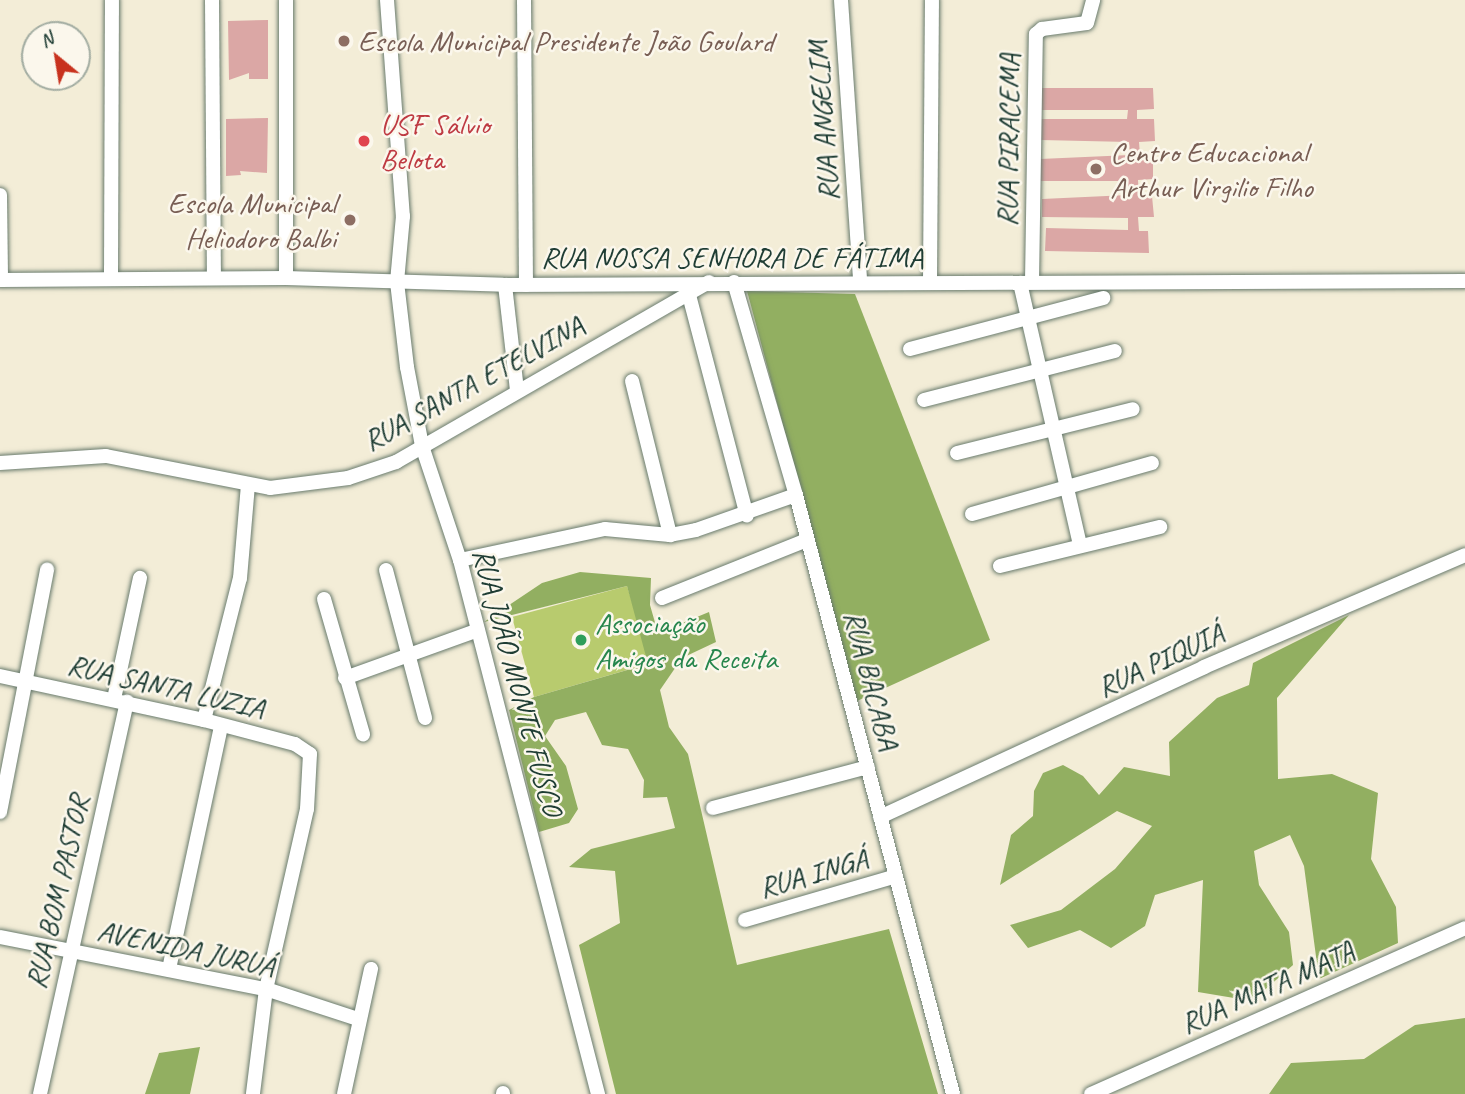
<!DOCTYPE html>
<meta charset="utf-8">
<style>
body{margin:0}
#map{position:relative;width:1465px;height:1094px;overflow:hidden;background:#f3edd7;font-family:Caveat,sans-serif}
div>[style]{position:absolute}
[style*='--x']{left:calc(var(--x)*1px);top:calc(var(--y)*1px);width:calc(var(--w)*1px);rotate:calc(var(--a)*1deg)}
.green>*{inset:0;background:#b8cb6e}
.forest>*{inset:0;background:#92af61}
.building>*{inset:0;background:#dba7a5}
.roads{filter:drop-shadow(0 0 2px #697b6d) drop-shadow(0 0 2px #697b6d)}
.minor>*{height:14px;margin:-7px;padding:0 7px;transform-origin:7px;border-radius:7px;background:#fff}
.dots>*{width:19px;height:19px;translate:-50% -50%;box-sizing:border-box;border:4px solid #fbf7ec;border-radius:50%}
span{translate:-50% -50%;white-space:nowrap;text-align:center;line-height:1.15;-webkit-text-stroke:5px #fbf7ec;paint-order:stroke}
.education-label{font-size:30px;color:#785e54}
.left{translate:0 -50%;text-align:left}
.right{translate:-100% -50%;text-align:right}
.street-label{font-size:30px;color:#1f3d34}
.health-label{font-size:30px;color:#be3a42}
.leisure-label{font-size:30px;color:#27864d}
.north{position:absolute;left:21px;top:21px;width:70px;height:70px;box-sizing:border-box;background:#fbf7ec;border:2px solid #a3ada2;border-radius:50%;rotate:330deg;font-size:19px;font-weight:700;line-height:28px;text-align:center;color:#1f3d34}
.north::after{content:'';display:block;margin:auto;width:24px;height:32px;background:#c8321e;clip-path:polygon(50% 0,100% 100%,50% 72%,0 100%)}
</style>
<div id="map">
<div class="green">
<div style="clip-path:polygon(627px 586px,651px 663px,534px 697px,512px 617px)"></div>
</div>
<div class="forest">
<div style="clip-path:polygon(747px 291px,855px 294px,990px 640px,857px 701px)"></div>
<div style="clip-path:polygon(580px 572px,651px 578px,650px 605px,658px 633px,709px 612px,716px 642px,682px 658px,660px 690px,669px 727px,688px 754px,737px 965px,889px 929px,938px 1094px,616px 1094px,579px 945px,620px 923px,615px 871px,569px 867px,591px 849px,675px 828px,667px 797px,643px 798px,644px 780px,628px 749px,602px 745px,586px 712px,555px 720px,545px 736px,566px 766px,578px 809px,569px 823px,539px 832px,509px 710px,534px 697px,648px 664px,627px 586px,484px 622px,542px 583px)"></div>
<div style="clip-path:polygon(1349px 615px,1277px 698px,1278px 779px,1332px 774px,1378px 793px,1371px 859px,1396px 907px,1398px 943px,1319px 979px,1304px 866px,1290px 835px,1254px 851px,1259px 885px,1289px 932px,1293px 965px,1252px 1001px,1198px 992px,1203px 880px,1155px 895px,1145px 926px,1111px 948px,1080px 930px,1028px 948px,1010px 925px,1061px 910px,1115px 869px,1152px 826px,1117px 811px,1000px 885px,1011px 835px,1033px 816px,1034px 791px,1043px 773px,1063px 765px,1083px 776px,1099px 795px,1124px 767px,1170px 776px,1169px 742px,1217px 698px,1249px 685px,1253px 663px)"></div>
<div style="clip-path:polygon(1465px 1018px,1465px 1094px,1269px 1094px,1291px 1063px,1364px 1059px,1415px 1025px)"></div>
<div style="clip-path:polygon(200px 1047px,190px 1094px,145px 1094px,159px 1053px)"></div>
</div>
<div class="building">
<div style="clip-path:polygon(268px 20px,268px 79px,249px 79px,249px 73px,229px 80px,228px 21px)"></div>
<div style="clip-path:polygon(1038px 88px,1153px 88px,1154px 109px,1137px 110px,1137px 119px,1154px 119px,1155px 141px,1139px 142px,1140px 155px,1153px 157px,1153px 179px,1138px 180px,1139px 196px,1152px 196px,1154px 217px,1138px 217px,1139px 231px,1148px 231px,1149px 253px,1045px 251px,1046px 228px,1128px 230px,1128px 218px,1042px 217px,1042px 199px,1128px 195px,1127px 181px,1039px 181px,1040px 159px,1130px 155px,1129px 142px,1041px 140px,1041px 119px,1127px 119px,1128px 110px,1038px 110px)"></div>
<div style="clip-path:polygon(268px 118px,267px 173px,240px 171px,241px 175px,226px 176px,226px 119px)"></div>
</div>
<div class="roads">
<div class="minor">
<div style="--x:212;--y:0;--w:278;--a:89.6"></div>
<div style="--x:286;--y:0;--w:278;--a:90"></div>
<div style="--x:387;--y:0;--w:217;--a:85.8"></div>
<div style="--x:403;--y:216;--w:66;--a:95.2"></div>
<div style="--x:397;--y:282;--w:86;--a:83.3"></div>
<div style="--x:407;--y:367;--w:80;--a:79.2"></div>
<div style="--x:422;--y:446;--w:120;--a:71.6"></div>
<div style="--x:460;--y:560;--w:552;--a:75.51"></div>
<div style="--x:524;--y:0;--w:285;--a:89.6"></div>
<div style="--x:841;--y:0;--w:282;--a:86.1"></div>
<div style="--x:0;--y:195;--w:85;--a:89.3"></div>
<div style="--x:111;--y:276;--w:276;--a:-89.8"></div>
<div style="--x:0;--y:280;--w:286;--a:-0.4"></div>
<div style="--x:286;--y:278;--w:219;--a:1.8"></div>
<div style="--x:505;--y:285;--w:960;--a:-0.24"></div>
<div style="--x:734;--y:282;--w:222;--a:73.8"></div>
<div style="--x:796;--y:495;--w:619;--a:75.31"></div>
<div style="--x:930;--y:282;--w:282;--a:-89.6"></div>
<div style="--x:1032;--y:282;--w:248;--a:-89.1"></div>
<div style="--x:1036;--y:34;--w:8;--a:-40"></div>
<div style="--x:1042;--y:29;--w:45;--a:-7.6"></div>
<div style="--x:1087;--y:23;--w:24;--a:-75"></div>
<div style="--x:1020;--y:283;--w:268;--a:77.1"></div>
<div style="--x:505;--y:285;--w:107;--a:83.5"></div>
<div style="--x:689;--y:295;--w:228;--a:75.3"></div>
<div style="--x:910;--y:349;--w:200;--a:-14.8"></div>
<div style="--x:632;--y:381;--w:159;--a:76.1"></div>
<div style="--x:924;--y:400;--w:197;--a:-14.4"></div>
<div style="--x:957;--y:453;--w:181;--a:-14"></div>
<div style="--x:0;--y:463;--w:106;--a:-3.8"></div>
<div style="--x:106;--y:456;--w:167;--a:11"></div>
<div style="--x:270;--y:488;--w:79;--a:-7.3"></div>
<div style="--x:348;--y:478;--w:51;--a:-18.4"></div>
<div style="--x:396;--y:462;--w:361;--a:-29.9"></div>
<div style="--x:972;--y:514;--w:187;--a:-15.8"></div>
<div style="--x:460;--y:560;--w:148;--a:-12.1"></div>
<div style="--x:605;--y:529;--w:65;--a:5.3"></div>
<div style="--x:670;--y:535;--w:26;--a:-11"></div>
<div style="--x:696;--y:530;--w:106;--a:-19.3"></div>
<div style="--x:1000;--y:566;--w:165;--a:-13.7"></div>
<div style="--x:386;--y:570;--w:153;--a:75.2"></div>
<div style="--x:662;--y:598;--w:156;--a:-21.8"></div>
<div style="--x:324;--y:599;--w:141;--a:73.9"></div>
<div style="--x:0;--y:676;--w:209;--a:12.2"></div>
<div style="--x:204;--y:720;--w:94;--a:14.8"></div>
<div style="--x:295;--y:744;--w:18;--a:34"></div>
<div style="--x:310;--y:754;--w:55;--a:93.1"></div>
<div style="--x:307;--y:809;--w:185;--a:102.8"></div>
<div style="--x:266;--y:989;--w:106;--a:97.1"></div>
<div style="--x:345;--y:678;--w:141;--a:-19.8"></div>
<div style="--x:114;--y:699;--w:124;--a:-77.9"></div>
<div style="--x:204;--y:720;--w:146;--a:-75.8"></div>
<div style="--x:240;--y:578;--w:93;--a:-85.1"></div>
<div style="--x:713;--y:808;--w:160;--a:-14.8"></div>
<div style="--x:0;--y:812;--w:247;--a:-79"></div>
<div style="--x:880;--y:817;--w:357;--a:-24.8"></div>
<div style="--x:1204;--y:667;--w:284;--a:-23.2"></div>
<div style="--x:745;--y:920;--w:157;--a:-16.2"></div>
<div style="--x:0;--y:937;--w:271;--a:11.1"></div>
<div style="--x:266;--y:989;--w:97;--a:18.1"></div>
<div style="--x:169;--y:969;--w:249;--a:-77.9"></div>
<div style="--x:503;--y:1093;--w:1;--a:90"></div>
<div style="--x:40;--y:1094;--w:402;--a:-77.5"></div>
<div style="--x:344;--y:1094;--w:128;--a:-77.8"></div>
<div style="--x:1091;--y:1094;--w:409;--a:-23.9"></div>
</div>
</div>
<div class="dots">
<div style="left:344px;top:41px;background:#8d6e63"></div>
<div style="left:364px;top:141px;background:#e0444e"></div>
<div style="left:1096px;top:169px;background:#8d6e63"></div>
<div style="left:350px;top:220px;background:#8d6e63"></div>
<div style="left:581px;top:640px;background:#2e9e5b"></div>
</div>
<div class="education-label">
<span class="left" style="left:358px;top:41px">Escola Municipal Presidente João Goulard</span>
<span class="left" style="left:1110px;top:169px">Centro Educacional<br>Arthur Virgilio Filho</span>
<span class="right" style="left:336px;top:220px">Escola Municipal<br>Heliodoro Balbi</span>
</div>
<div class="street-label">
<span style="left:823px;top:121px;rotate:-94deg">RUA ANGELIM</span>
<span style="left:1008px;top:140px;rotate:-89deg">RUA PIRACEMA</span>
<span style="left:732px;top:257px">RUA NOSSA SENHORA DE FÁTIMA</span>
<span style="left:473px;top:383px;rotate:-29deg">RUA SANTA ETELVINA</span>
<span style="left:1160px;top:660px;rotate:-25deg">RUA PIQUIÁ</span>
<span style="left:872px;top:680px;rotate:75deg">RUA BACABA</span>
<span style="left:518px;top:682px;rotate:75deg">RUA JOÃO MONTE FUSCO</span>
<span style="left:166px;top:686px;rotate:13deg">RUA SANTA LUZIA</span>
<span style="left:813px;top:873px;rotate:-16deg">RUA INGÁ</span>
<span style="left:57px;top:892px;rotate:-77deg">RUA BOM PASTOR</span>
<span style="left:186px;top:948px;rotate:12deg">AVENIDA JURUÁ</span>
<span style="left:1267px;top:987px;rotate:-24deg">RUA MATA MATA</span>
</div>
<div class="health-label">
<span class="left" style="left:380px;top:141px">USF Sálvio<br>Belota</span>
</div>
<div class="leisure-label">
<span class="left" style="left:595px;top:640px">Associação<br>Amigos da Receita</span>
</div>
<div class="north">N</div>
</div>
